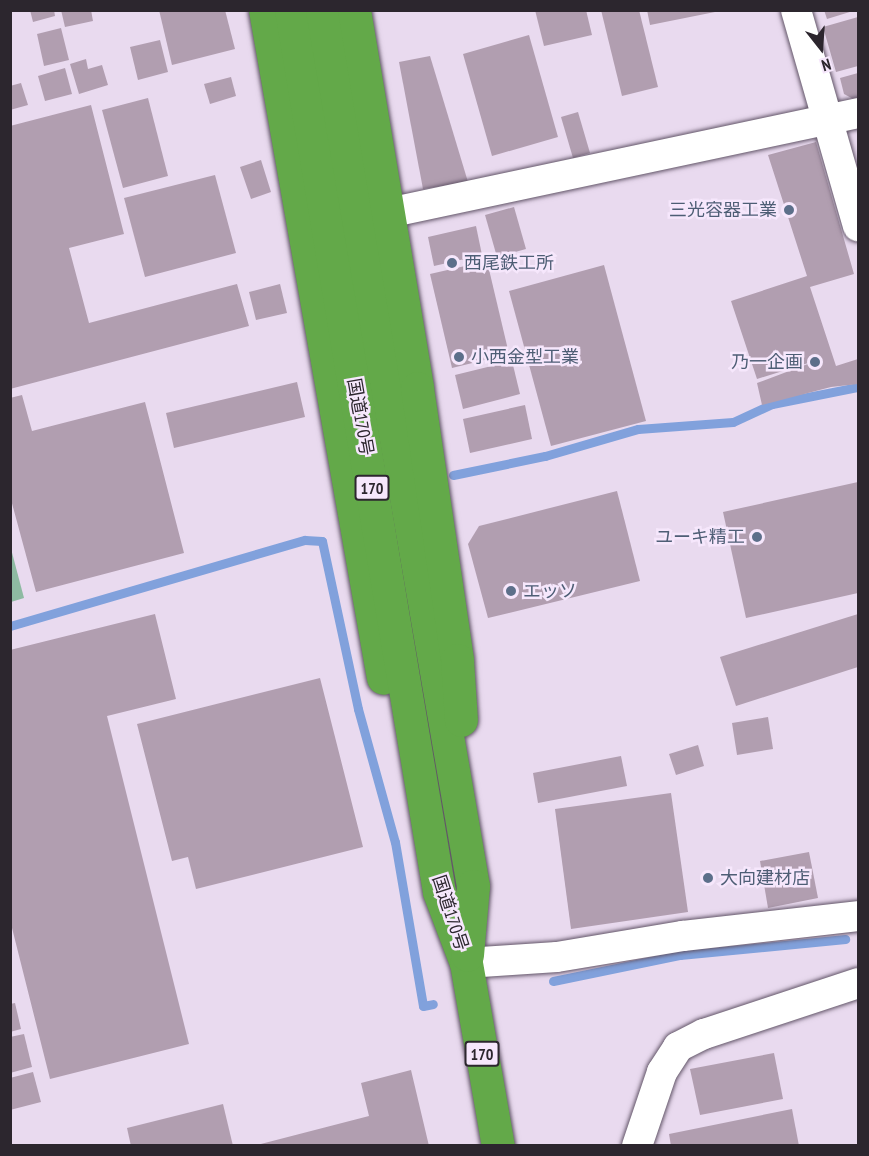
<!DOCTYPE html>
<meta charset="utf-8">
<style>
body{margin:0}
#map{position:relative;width:869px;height:1156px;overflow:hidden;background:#e9daef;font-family:"PT Sans Narrow","Noto Sans JP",sans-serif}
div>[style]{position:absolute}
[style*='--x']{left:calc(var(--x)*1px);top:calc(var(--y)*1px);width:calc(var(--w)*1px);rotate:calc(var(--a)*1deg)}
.green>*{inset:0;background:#8ebaa2}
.stream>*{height:9px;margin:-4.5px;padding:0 4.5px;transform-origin:4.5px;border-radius:4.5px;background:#81a1dc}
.building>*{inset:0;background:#b19eb0}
.roads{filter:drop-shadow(0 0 2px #625568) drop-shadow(0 0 2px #625568)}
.street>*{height:30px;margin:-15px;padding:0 15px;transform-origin:15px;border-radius:15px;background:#fff}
.highway>*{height:33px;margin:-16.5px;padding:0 16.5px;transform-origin:16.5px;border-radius:16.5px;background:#63a949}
.dots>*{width:16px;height:16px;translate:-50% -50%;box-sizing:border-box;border:3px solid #f6e7fc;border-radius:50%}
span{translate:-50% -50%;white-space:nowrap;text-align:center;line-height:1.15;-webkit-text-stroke:5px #f6e7fc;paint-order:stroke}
.shield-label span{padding:2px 4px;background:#f6e7fc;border:2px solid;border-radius:4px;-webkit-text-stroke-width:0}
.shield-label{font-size:16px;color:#2c262e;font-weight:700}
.service-label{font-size:18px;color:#4e5e75}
.right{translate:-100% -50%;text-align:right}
.left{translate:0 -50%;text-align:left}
.street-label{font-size:18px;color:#2c262e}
.frame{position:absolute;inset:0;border:12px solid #2c262e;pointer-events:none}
.north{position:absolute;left:791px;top:18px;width:60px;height:60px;-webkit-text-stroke:4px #f6e7fc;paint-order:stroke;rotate:163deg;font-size:16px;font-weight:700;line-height:24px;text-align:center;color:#2c262e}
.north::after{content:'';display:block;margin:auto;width:21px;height:27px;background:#2c262e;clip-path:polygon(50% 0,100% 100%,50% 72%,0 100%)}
</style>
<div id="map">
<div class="green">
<div style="clip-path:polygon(10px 545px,24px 598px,11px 602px,10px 602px)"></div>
</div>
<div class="stream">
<div style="--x:453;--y:475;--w:94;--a:-11.7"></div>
<div style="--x:545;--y:456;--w:97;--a:-16.2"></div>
<div style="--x:638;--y:429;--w:95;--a:-4.2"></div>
<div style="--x:733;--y:422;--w:43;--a:-24.8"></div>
<div style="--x:772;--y:404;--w:88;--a:-11.2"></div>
<div style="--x:10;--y:626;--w:307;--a:-16.3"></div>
<div style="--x:305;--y:540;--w:17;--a:3"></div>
<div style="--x:322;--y:541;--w:172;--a:77.9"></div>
<div style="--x:358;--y:709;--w:138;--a:74.5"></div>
<div style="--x:395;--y:842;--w:166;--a:80.3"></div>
<div style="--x:423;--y:1006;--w:10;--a:-11"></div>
<div style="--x:553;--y:981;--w:130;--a:-11.6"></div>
<div style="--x:680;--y:955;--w:166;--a:-5.5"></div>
</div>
<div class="building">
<div style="clip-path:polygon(30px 10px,54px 10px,55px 16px,33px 22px)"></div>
<div style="clip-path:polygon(61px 10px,91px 10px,93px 21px,65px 27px)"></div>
<div style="clip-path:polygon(159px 10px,225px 10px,235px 49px,172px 65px)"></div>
<div style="clip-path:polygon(535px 10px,586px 10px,592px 35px,544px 46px)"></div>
<div style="clip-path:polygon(601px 10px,639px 10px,658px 87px,622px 96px)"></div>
<div style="clip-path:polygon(647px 10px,715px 10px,715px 12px,650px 25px)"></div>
<div style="clip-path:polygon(824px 10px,853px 10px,853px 11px,827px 19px)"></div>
<div style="clip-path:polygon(858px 17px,858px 66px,836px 72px,823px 27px)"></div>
<div style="clip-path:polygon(61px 28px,69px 60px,44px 66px,37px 34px)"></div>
<div style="clip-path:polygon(529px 35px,558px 137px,492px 156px,463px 54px)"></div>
<div style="clip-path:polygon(160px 40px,168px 72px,138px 80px,130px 47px)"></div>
<div style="clip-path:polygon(430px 56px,468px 182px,423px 189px,399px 62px)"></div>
<div style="clip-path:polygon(86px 59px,88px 69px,102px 65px,108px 85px,79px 94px,70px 64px)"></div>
<div style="clip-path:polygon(65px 68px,72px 94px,45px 101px,38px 76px)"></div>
<div style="clip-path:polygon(858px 73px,858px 101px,857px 101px,844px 94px,840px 78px)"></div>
<div style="clip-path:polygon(231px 77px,236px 96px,210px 104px,204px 84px)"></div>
<div style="clip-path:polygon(21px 83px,28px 105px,10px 110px,10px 86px)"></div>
<div style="clip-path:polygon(148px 98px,168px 176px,123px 188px,102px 110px)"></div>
<div style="clip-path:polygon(91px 105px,124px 234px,69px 248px,89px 323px,237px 284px,249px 326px,10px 389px,10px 126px)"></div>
<div style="clip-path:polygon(578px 112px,590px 153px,573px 158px,561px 117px)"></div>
<div style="clip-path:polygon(816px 142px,854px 274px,810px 287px,836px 366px,858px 359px,858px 384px,831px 387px,762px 405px,757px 383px,821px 359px,757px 379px,731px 301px,807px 276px,768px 155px)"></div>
<div style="clip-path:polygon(261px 160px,271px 192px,251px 199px,240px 167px)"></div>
<div style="clip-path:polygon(215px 175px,236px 253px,145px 277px,124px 198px)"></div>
<div style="clip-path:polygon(514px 207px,526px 249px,497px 257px,485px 215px)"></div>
<div style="clip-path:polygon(476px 226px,482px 255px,434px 266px,428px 237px)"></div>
<div style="clip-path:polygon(487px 261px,509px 354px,452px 368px,430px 274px)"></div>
<div style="clip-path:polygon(604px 265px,646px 421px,551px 446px,509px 291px)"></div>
<div style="clip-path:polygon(280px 284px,287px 313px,256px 320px,249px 292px)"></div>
<div style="clip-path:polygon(512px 361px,520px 394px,463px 409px,455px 375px)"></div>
<div style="clip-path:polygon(297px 382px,305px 417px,174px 448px,166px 413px)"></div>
<div style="clip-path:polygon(22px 395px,32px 431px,145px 402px,184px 553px,36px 592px,10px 496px,10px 398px)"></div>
<div style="clip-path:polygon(525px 405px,532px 439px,470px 453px,463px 419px)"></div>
<div style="clip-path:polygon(858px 482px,858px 593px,746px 618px,723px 512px)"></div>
<div style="clip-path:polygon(617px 491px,640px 581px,488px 618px,468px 544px,479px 526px)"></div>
<div style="clip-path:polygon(155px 614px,176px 699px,107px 716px,189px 1044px,50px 1079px,10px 920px,10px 650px)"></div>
<div style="clip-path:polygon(858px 614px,858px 667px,736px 706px,720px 657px)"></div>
<div style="clip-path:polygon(320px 678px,363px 847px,196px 889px,188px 857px,172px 861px,137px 724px)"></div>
<div style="clip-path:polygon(768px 717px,773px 749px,737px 755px,732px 723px)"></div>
<div style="clip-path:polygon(698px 745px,704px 766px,676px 775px,669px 754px)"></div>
<div style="clip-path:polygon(621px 756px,627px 786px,538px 803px,533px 773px)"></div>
<div style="clip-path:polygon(671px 793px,688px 912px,571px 929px,555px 809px)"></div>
<div style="clip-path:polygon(809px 852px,818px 898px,768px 908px,760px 861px)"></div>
<div style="clip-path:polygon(15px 1003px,21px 1029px,10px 1032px,10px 1004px)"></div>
<div style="clip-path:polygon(24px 1034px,32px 1067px,10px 1073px,10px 1037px)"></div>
<div style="clip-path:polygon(774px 1053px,783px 1099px,700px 1115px,690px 1069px)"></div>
<div style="clip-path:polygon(411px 1070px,429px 1146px,253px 1146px,369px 1116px,361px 1083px)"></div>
<div style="clip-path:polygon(33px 1072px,41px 1102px,10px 1110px,10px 1078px)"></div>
<div style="clip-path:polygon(223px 1104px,233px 1146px,131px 1146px,127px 1128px)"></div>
<div style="clip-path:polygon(792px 1109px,799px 1146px,671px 1146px,669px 1134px)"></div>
</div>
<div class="roads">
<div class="street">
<div style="--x:796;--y:10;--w:225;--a:74"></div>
<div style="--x:388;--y:213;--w:481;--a:-12"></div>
<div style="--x:466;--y:963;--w:91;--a:-3.8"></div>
<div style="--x:557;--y:957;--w:128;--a:-9.5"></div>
<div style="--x:683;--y:936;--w:176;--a:-6.5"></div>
<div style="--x:637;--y:1146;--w:78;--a:-71.3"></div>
<div style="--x:662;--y:1072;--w:30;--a:-57"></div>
<div style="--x:678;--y:1047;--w:29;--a:-27"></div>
<div style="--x:704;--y:1034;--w:162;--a:-18.3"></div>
</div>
<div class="highway">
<div style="--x:265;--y:10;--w:678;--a:79.98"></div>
<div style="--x:291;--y:10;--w:894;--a:80.47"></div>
<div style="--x:439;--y:892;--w:76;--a:69.2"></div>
<div style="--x:466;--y:963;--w:186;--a:80.1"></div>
<div style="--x:322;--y:10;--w:889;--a:80.22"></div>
<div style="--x:473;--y:886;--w:69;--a:95"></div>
<div style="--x:354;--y:10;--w:383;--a:80.5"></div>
<div style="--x:417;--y:388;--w:275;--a:81.6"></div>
<div style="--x:457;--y:660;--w:60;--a:86.2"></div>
</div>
</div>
<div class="dots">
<div style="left:789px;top:210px;background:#5c6f8a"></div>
<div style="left:452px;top:263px;background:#5c6f8a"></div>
<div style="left:459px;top:357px;background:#5c6f8a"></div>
<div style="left:815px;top:362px;background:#5c6f8a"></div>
<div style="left:757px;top:537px;background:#5c6f8a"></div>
<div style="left:511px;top:591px;background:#5c6f8a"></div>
<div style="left:708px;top:878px;background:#5c6f8a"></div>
</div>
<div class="shield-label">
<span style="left:372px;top:488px">170</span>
<span style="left:482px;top:1054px">170</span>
</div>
<div class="service-label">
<span class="right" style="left:777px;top:210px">三光容器工業</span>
<span class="left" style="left:464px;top:263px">西尾鉄工所</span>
<span class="left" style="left:471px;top:357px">小西金型工業</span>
<span class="right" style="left:803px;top:362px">乃一企画</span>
<span class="right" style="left:745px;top:537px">ユーキ精工</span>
<span class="left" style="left:523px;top:591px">エッソ</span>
<span class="left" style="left:720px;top:878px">大向建材店</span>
</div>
<div class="street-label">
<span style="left:360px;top:417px;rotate:80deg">国道170号</span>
<span style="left:450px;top:913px;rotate:72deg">国道170号</span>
</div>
<div class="frame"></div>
<div class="north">N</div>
</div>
